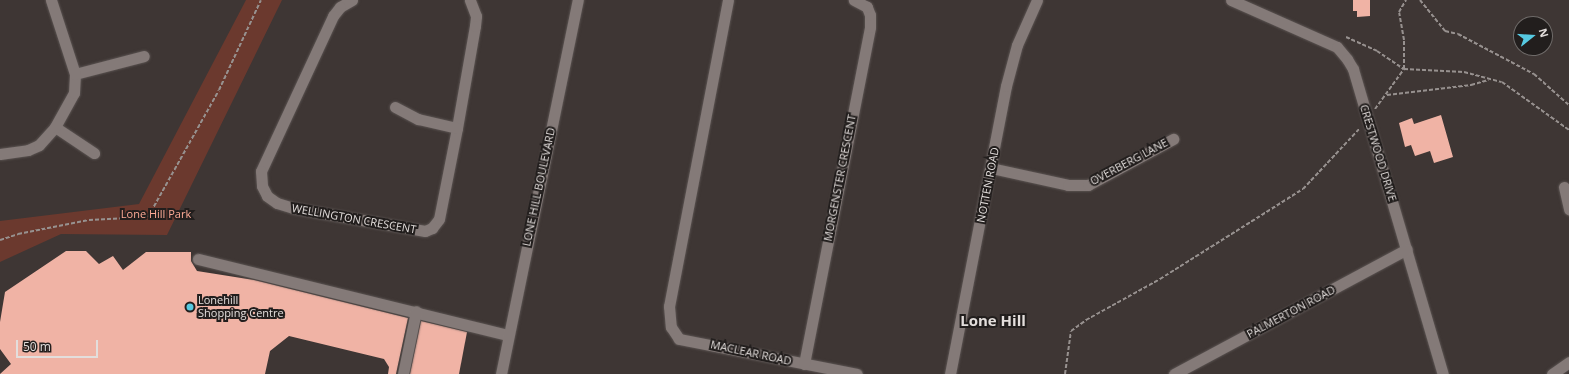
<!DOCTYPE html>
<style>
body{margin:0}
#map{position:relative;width:1569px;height:374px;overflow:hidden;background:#3e3634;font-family:"Open Sans",sans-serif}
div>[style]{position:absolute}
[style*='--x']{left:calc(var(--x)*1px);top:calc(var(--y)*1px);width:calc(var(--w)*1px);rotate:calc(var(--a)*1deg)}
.green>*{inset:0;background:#6b392e}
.building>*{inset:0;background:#f0b3a5}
.path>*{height:2px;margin-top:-1px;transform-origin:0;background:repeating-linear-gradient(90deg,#97918f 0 4px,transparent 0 6px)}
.roads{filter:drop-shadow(0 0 1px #5a5351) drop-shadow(0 0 1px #5a5351)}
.minor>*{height:11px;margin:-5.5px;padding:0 5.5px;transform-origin:5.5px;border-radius:5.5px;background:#847a78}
.dots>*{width:11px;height:11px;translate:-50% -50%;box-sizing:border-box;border:2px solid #221e1d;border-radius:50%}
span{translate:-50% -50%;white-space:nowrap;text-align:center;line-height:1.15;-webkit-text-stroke:4px #221e1d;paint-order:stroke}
.street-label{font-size:11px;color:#e3dedc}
.park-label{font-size:11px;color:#feaa96}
.poi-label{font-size:11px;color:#e3dedc}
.left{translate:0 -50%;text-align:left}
.district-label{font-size:15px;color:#e3dedc;font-weight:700}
.north{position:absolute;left:1513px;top:16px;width:40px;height:40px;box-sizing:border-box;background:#221e1d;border:1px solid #6f6b69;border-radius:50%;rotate:73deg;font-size:11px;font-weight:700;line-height:16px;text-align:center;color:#e3dedc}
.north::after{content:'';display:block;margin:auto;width:14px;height:18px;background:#56c9e1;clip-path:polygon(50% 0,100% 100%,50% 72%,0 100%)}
.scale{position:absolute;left:16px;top:340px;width:82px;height:18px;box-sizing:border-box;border:2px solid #e3dedc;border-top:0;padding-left:5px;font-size:12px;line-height:14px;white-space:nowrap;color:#e3dedc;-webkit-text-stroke:3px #221e1d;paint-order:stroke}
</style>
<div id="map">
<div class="green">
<div style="clip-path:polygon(246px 0,282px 0,167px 235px,61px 234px,0 262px,0 221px,139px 204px)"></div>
</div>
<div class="building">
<div style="clip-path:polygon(1353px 0,1370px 0,1370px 16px,1357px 17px,1357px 11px,1353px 11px)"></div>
<div style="clip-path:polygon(1441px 115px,1453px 157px,1434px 163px,1430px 151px,1415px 156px,1411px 145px,1405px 147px,1399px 123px,1412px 118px,1414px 124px)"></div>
<div style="clip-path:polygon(66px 251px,86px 251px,99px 264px,113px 256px,123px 270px,146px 252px,191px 252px,191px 261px,197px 271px,254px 280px,408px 318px,396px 374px,388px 374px,389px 367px,384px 359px,289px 336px,270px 351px,265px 374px,0 374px,11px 364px,0 349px,0 322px,5px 292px)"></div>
<div style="clip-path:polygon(421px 321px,467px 332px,459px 374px,410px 374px)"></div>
</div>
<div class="path">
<div style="--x:1420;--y:0;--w:40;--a:51"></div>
<div style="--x:1445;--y:31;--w:13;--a:13"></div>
<div style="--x:1458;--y:34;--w:86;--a:27.8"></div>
<div style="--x:1534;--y:74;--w:47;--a:41.5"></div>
<div style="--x:1346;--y:37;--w:34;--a:24"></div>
<div style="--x:1377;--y:51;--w:32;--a:34"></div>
<div style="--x:1404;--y:69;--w:60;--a:2.9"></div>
<div style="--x:1464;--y:72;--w:39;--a:15"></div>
<div style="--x:1502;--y:82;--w:82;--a:35.6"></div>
<div style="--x:1387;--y:95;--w:85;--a:-6.8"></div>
<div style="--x:1471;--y:85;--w:18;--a:-16"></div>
<div style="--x:1375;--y:109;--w:49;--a:-54.1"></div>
<div style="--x:1404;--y:69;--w:29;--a:-90"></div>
<div style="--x:1404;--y:40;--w:28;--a:-100"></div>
<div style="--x:1399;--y:12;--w:14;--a:-60"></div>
<div style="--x:0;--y:240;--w:19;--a:-18"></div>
<div style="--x:18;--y:234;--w:72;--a:-11.2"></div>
<div style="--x:89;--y:220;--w:59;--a:-2.9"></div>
<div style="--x:148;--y:217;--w:145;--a:-60.8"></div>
<div style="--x:219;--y:90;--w:99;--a:-65"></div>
<div style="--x:1065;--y:374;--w:43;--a:-82.1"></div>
<div style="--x:1071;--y:331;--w:19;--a:-36"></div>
<div style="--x:1086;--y:320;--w:85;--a:-29"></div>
<div style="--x:1160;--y:279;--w:169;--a:-32.2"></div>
<div style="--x:1303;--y:189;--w:83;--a:-46.9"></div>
</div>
<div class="roads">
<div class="minor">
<div style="--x:352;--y:0;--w:14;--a:150"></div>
<div style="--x:340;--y:7;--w:11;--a:128"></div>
<div style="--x:333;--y:16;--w:171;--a:114.9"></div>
<div style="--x:261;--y:171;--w:15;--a:86"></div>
<div style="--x:262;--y:186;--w:11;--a:63"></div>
<div style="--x:267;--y:196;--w:12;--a:35"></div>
<div style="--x:277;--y:203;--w:17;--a:17"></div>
<div style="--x:293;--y:208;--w:134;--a:9.9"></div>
<div style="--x:425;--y:231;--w:8;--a:-23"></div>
<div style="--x:432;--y:228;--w:11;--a:-52"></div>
<div style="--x:439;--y:219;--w:93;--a:-78.8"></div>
<div style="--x:457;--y:128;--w:104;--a:-80"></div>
<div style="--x:475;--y:26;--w:10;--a:-84"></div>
<div style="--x:476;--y:16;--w:17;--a:-111"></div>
<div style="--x:728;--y:0;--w:312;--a:100.9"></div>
<div style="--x:669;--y:306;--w:21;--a:85"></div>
<div style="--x:671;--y:327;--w:14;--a:56"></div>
<div style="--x:679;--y:339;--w:181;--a:11.1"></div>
<div style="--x:1231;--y:0;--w:116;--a:23.9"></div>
<div style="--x:1337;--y:47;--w:16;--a:50"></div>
<div style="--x:1347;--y:59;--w:12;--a:59"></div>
<div style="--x:1353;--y:69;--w:318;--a:73.6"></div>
<div style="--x:75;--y:74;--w:71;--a:-14.6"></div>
<div style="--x:395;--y:107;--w:26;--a:28"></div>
<div style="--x:418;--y:119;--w:40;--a:13"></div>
<div style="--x:55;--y:127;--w:47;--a:33.7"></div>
<div style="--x:0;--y:154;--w:28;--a:-8"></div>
<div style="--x:28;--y:150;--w:12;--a:-24"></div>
<div style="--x:39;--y:145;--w:24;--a:-48"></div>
<div style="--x:55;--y:127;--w:39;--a:-61"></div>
<div style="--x:74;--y:93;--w:19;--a:-87"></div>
<div style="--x:75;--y:74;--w:78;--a:-108"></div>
<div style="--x:991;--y:168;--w:79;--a:12.4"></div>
<div style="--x:1068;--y:185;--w:20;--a:0"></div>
<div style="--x:1088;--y:185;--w:97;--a:-28.4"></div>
<div style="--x:1564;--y:187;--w:23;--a:77"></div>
<div style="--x:198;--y:259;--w:319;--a:13.8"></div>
<div style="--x:804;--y:364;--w:343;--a:-78.9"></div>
<div style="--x:870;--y:27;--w:12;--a:-90"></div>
<div style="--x:870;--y:15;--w:9;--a:-111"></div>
<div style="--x:867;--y:7;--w:15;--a:-152"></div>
<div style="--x:403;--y:374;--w:64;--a:-78.3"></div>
<div style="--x:501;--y:374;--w:382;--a:-78.4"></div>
<div style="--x:950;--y:374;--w:293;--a:-79"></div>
<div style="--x:1006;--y:86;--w:42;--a:-75"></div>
<div style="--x:1017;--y:45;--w:49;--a:-66"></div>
<div style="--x:1174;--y:374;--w:264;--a:-28.2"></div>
<div style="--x:1552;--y:374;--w:21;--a:-35"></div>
</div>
</div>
<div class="dots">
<div style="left:190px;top:307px;background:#56c9e1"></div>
</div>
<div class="street-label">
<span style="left:1378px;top:153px;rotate:73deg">CRESTWOOD DRIVE</span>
<span style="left:1129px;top:162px;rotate:-28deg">OVERBERG LANE</span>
<span style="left:840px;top:178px;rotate:-79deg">MORGENSTER CRESCENT</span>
<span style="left:988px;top:185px;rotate:-79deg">NOTTEN ROAD</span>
<span style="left:539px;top:187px;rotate:-78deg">LONE HILL BOULEVARD</span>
<span style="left:354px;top:219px;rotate:10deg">WELLINGTON CRESCENT</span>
<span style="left:1291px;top:312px;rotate:-28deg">PALMERTON ROAD</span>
<span style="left:751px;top:353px;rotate:12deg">MACLEAR ROAD</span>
</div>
<div class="park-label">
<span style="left:156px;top:214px">Lone Hill Park</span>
</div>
<div class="poi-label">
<span class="left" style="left:198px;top:307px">Lonehill<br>Shopping Centre</span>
</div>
<div class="district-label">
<span style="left:993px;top:321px">Lone Hill</span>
</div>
<div class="north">N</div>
<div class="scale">50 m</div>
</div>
